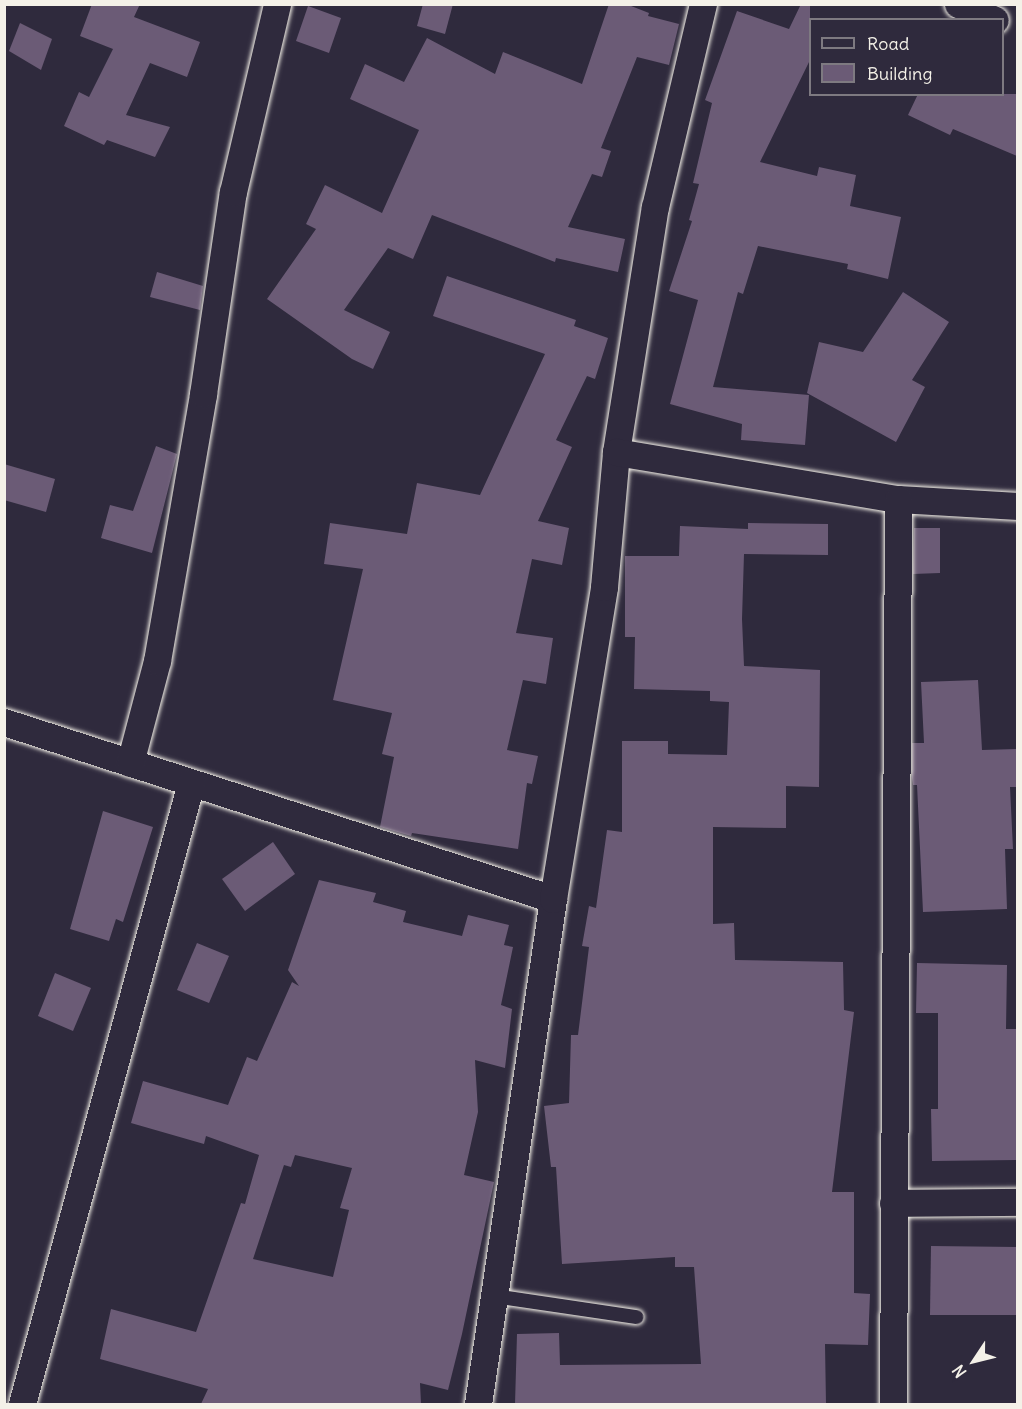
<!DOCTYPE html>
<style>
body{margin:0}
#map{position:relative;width:1022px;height:1409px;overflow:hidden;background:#2f2a3d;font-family:Delius,sans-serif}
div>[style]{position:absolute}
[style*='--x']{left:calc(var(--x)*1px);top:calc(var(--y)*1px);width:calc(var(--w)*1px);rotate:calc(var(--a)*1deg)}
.building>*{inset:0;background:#6b5b76}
.roads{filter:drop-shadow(0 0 2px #f4f1e8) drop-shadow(0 0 2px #f4f1e8)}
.lane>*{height:14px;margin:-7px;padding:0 7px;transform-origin:7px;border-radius:7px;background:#2f2a3d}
.street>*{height:27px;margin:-13.5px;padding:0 13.5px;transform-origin:13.5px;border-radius:13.5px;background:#2f2a3d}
span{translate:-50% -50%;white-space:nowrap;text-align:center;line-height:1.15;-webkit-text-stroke:4.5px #2f2a3d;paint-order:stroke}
.frame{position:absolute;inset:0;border:6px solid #f4f1e8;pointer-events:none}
.legend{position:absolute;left:809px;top:18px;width:195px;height:78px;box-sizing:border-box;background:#2f2a3d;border:2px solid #7e7a81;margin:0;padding:8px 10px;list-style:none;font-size:18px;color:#f4f1e8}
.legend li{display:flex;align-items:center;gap:12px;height:30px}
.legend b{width:30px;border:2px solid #7e7a81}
.north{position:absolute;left:944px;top:1331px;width:60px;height:60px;-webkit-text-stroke:4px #2f2a3d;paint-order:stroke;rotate:235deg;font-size:16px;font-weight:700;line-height:24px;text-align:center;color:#f4f1e8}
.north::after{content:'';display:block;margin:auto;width:21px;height:27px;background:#f4f1e8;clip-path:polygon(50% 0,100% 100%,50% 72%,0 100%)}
</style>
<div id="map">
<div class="building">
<div style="clip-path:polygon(92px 4px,140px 4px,134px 17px,200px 42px,187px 77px,150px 63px,126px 115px,170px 127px,155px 157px,107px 140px,104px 145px,64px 126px,79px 92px,89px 97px,113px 49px,80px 36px)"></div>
<div style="clip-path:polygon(423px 4px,453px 4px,445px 34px,417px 26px)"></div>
<div style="clip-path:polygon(609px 4px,626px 4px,649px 13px,648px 16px,679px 24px,669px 65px,637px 57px,601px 148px,611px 151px,602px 177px,592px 174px,568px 227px,625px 239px,618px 272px,556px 258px,555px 262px,432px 215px,413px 259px,388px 248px,344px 310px,390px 332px,373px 369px,352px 359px,267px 299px,316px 229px,306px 224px,325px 185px,382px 213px,419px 130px,350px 99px,365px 64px,404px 82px,427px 38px,495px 74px,503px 52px,582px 84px)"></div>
<div style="clip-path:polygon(801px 4px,810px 4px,810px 60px,760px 162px,817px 176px,819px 167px,856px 175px,850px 206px,901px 217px,888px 279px,847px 269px,848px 264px,758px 246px,743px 294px,738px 292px,713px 387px,809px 395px,805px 445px,741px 440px,742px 424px,670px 404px,698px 300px,669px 291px,692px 221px,689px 220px,699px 184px,693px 183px,712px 103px,705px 100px,737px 11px,789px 29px)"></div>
<div style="clip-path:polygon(308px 6px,341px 18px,329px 53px,296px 41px)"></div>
<div style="clip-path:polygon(20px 23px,52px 39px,41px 70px,9px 51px)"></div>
<div style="clip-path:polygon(918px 94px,1017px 94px,1017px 156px,953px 129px,950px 135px,908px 115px)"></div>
<div style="clip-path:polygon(157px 272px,203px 286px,200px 310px,150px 297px)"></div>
<div style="clip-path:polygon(447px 276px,576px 320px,574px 326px,608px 338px,595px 379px,587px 376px,556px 440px,572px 447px,538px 521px,569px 528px,562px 565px,532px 559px,516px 633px,553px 638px,546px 684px,523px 680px,507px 750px,538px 756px,532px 784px,527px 783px,518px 849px,412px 833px,411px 836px,380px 827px,394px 757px,382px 754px,392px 713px,333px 700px,363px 569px,324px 564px,330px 523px,407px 534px,417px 483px,480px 495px,545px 354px,433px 316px)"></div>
<div style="clip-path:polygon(903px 292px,949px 322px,912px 380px,925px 387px,896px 442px,807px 393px,819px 342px,863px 352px)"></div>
<div style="clip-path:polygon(156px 446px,177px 454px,152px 553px,101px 538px,110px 505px,133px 511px)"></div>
<div style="clip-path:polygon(4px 464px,55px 479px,46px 512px,4px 500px)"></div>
<div style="clip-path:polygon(748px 523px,828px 524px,828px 555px,744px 554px,742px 619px,744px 666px,820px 670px,819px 787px,786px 786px,786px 828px,713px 827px,713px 924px,734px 923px,735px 960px,843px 962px,844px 1010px,854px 1012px,832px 1192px,854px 1192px,854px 1293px,870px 1294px,868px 1345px,825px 1344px,826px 1404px,515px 1404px,517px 1334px,559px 1333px,560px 1365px,701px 1364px,694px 1267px,675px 1267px,675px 1257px,562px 1264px,556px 1167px,551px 1167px,544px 1106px,569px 1103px,571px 1035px,578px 1035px,589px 947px,582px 946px,589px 906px,596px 908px,607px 830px,622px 832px,622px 741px,668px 741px,668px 754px,727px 755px,729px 702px,710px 701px,710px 691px,634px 689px,635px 637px,625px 637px,625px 556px,679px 556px,680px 526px,748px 529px)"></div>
<div style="clip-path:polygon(914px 528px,940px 528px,940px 573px,913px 574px)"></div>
<div style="clip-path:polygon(978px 680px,982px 750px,1017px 749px,1017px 787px,1010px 787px,1013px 849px,1005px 849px,1007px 909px,923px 912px,917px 785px,913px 785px,912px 778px,912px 743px,924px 743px,921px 682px)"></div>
<div style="clip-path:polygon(103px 811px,153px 827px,123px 922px,116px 919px,109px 941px,70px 929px)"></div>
<div style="clip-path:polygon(273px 842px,295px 874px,245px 911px,222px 879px)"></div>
<div style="clip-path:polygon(evenodd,319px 880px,376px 893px,373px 902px,406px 911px,403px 922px,462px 936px,468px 915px,509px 925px,504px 945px,513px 947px,501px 1005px,512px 1009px,505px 1068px,475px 1060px,478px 1112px,464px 1175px,494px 1182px,462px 1334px,448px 1390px,420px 1383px,421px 1404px,201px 1404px,208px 1389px,100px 1359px,111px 1309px,196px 1332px,241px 1203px,245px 1204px,259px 1155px,206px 1136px,204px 1144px,131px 1123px,143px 1081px,228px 1105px,247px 1057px,257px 1061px,292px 982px,299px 986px,288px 970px,319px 880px,295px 1155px,352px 1168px,340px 1208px,349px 1210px,333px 1277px,253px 1259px,284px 1165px,291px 1167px,295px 1155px)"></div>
<div style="clip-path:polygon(197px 943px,229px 956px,209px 1003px,177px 990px)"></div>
<div style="clip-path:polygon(917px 963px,1007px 965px,1006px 1029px,1017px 1029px,1017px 1160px,932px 1161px,931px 1109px,938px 1109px,938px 1013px,916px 1013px)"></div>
<div style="clip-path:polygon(55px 973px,91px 988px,73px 1031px,38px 1016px)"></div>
<div style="clip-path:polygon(931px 1246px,1017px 1247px,1017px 1315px,930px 1315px)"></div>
</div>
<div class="roads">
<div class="lane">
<div style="--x:494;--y:1296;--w:144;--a:8.4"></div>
</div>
<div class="street">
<div style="--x:958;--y:4;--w:40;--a:23.4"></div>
<div style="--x:616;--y:452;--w:248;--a:-81"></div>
<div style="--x:655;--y:207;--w:209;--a:-76.7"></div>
<div style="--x:4;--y:722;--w:577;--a:17.87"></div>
<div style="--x:130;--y:763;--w:106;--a:-75.2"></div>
<div style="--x:157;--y:661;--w:271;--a:-80.2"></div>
<div style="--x:203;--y:394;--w:204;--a:-81.6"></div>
<div style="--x:233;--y:192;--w:193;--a:-76.8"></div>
<div style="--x:893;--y:1203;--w:125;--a:-0.5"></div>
<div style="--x:22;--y:1404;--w:644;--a:-74.78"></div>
<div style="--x:478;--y:1404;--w:511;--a:-81.55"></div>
<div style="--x:553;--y:899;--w:316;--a:-80.7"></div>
<div style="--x:604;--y:587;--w:136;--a:-84.9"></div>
<div style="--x:616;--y:452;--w:286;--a:9.5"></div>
<div style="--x:898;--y:499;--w:120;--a:3.3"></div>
<div style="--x:893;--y:1404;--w:905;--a:-89.68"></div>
</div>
</div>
<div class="frame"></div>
<ul class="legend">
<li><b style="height:8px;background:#2f2a3d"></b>Road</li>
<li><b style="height:16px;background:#6b5b76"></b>Building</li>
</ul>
<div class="north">N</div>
</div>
